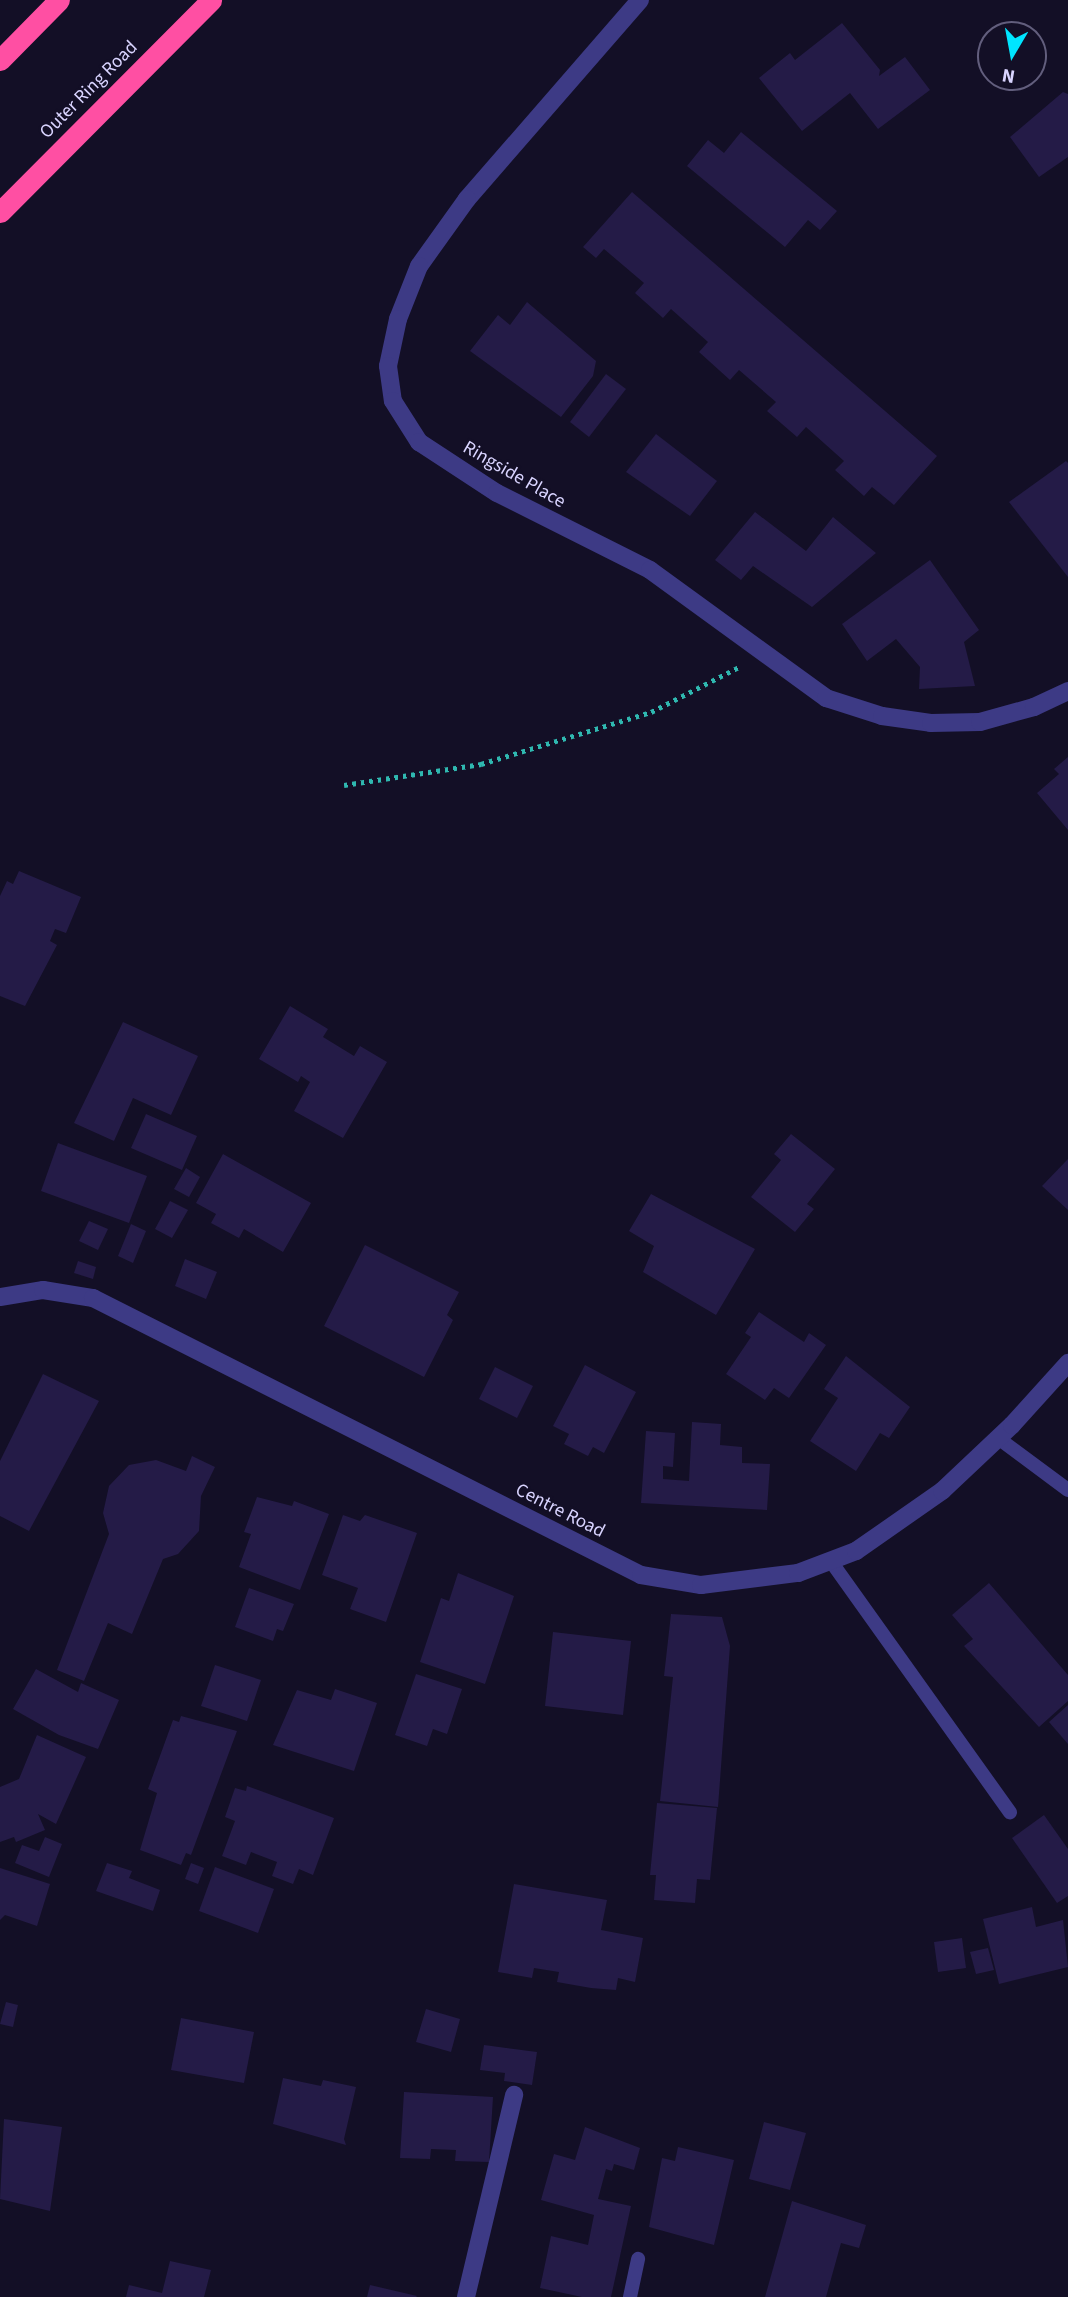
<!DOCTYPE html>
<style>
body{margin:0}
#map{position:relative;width:1068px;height:2297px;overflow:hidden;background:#130f26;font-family:"Source Sans 3",sans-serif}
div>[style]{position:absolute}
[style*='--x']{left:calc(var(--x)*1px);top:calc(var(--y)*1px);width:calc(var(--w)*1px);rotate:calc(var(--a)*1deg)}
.building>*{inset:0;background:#241b47}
.path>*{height:4.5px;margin-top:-2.25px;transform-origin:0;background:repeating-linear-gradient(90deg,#2fb8b0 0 3.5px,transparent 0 8.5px)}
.lane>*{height:14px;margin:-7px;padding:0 7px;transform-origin:7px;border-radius:7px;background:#3d3a85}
.street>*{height:18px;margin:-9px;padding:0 9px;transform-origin:9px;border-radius:9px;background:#3d3a85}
.highway>*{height:21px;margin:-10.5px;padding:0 10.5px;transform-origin:10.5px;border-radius:10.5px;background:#ff4fa3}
span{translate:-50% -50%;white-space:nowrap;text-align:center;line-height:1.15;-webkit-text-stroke:5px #130f26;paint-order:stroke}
.street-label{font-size:19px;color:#d9d4ff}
.north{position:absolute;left:977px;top:21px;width:70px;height:70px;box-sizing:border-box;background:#130f26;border:2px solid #625e7d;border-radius:50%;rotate:190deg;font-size:19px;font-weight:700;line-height:28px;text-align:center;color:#d9d4ff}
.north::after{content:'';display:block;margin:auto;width:24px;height:32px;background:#00e5ff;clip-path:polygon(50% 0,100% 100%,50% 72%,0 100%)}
</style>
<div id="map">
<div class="building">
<div style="clip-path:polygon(842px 23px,880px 70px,879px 76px,905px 57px,930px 90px,878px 129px,850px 93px,802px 131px,759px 78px,790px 53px,795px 60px)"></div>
<div style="clip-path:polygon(1063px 92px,1068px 94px,1068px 157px,1039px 177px,1010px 137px)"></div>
<div style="clip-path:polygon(741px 132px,837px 211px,820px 230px,808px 220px,785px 247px,687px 166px,708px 140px,724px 153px)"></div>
<div style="clip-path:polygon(632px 192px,937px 456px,894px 505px,872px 487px,864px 496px,835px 470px,844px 461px,806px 427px,797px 437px,767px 411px,776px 402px,739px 370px,730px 380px,699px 352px,708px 342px,671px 309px,663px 318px,635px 293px,644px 283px,604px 249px,596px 258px,583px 247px)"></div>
<div style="clip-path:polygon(527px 302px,596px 361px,593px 376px,561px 417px,470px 351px,498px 315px,510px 325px)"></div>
<div style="clip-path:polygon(606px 374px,626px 389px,589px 437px,570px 422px)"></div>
<div style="clip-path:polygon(656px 434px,717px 481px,690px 516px,626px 472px)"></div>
<div style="clip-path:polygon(1066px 461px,1068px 463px,1068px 577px,1009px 502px)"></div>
<div style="clip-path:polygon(755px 512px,806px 551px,833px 517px,876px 553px,812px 607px,753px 566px,741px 580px,715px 560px)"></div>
<div style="clip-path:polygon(930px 560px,979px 630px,964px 642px,975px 686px,919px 689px,920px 667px,896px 639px,867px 661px,842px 624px)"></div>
<div style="clip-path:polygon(1068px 757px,1068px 830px,1037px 793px,1059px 774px,1054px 769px)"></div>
<div style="clip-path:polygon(19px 871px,81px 897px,66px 933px,55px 929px,50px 941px,57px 945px,25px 1006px,0 996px,0 896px,7px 881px,13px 884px)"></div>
<div style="clip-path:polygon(290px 1006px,328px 1029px,323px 1037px,354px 1056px,360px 1046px,387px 1062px,343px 1138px,294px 1111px,310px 1082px,301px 1076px,298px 1082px,259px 1059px)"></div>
<div style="clip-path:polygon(123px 1022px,198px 1056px,171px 1115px,133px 1098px,114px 1141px,74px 1123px)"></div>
<div style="clip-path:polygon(146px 1114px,197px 1136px,182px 1170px,131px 1148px)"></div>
<div style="clip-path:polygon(791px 1134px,835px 1169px,807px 1204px,814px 1209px,795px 1232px,751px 1197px,781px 1160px,774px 1154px)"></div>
<div style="clip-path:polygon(58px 1143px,147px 1176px,129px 1223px,41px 1191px)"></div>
<div style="clip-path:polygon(223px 1154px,311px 1203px,283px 1252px,244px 1229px,239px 1238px,211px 1223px,216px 1214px,196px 1203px)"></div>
<div style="clip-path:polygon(1068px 1159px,1068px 1210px,1042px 1186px)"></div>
<div style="clip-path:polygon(186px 1168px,200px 1177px,189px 1197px,174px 1189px)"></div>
<div style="clip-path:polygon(651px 1194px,755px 1249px,716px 1315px,643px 1272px,654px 1246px,629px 1231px)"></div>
<div style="clip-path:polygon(170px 1201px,188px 1210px,172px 1238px,155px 1229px)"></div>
<div style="clip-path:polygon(89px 1221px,108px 1229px,98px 1250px,79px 1241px)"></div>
<div style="clip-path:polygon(131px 1224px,146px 1231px,133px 1263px,118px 1256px)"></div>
<div style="clip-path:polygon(365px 1245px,459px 1292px,447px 1315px,453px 1320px,424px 1377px,324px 1326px)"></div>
<div style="clip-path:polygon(185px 1259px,217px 1272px,206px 1299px,175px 1286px)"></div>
<div style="clip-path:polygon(78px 1261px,96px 1267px,93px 1279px,74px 1273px)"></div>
<div style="clip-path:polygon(759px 1312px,804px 1342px,809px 1333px,826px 1345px,789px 1398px,774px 1388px,765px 1400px,726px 1374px,751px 1337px,745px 1333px)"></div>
<div style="clip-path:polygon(846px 1356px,910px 1407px,889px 1438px,880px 1433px,856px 1471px,810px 1441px,838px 1398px,824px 1389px)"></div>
<div style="clip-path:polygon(585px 1365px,636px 1392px,604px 1453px,593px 1447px,588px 1456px,564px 1444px,569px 1434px,553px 1426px)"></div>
<div style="clip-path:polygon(495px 1367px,533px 1386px,517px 1418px,479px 1399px)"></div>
<div style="clip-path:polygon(43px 1374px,99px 1401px,29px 1531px,0 1516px,0 1461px)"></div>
<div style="clip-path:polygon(692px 1422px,721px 1424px,720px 1445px,742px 1447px,742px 1463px,770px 1464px,767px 1510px,641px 1503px,646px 1431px,675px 1433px,673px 1467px,663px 1466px,663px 1479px,689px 1481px)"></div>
<div style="clip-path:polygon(192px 1456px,215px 1467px,201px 1496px,199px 1531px,178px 1554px,163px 1559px,132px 1634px,108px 1623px,84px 1681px,57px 1670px,109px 1534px,103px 1513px,109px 1486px,129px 1465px,156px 1460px,186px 1471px)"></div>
<div style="clip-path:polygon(257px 1497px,292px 1506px,294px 1501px,329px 1514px,300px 1590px,239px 1567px,251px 1534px,244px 1532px)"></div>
<div style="clip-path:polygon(343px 1515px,360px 1521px,365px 1515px,417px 1533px,386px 1622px,350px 1609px,358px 1588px,322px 1575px)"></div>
<div style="clip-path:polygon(458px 1573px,514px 1596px,485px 1684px,420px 1662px,441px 1598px,449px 1601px)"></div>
<div style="clip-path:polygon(989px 1583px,1068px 1675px,1068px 1701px,1039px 1727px,964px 1646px,973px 1639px,952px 1615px)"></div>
<div style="clip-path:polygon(249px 1588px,294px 1604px,283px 1631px,277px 1629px,273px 1641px,235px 1627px)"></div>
<div style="clip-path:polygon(671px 1614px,722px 1617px,730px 1646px,718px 1807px,660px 1801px,673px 1677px,664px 1676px)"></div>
<div style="clip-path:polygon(553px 1632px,631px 1641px,623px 1715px,545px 1706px)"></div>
<div style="clip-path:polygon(215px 1665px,261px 1680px,247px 1721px,201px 1706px)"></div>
<div style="clip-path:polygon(36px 1669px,78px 1692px,81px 1683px,119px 1700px,98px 1749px,59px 1735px,13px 1709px)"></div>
<div style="clip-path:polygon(416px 1674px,462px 1689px,447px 1734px,433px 1729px,427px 1746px,395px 1735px)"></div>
<div style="clip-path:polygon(335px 1689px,377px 1703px,354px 1771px,273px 1745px,297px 1690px,331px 1700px)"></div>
<div style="clip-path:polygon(1068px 1705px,1068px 1744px,1049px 1722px)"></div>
<div style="clip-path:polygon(181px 1716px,237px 1731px,191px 1855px,186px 1853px,181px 1865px,140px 1850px,157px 1793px,148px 1789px,173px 1720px,179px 1722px)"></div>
<div style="clip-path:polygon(37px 1735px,86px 1757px,56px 1824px,38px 1814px,45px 1830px,16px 1842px,14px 1837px,0 1842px,0 1787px,19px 1779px)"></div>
<div style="clip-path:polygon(247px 1786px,334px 1818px,313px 1875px,299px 1869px,293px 1884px,272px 1876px,277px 1862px,251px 1852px,246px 1865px,222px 1856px,235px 1821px,225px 1817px,235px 1788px,246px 1791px)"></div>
<div style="clip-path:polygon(657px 1803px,717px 1808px,710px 1880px,697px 1879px,695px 1903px,654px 1900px,656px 1875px,650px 1875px)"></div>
<div style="clip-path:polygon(1044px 1815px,1068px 1849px,1068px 1896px,1057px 1903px,1012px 1838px)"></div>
<div style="clip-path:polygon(45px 1837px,62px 1844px,49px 1877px,15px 1863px,22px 1845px,39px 1851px)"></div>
<div style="clip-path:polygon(107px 1863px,132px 1871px,129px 1878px,160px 1890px,153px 1911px,96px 1891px)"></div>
<div style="clip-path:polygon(191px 1863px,204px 1868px,198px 1884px,185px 1879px)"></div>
<div style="clip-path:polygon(215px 1867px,274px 1889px,258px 1933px,199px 1911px)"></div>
<div style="clip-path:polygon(0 1868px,50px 1884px,37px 1926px,5px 1915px,0 1920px)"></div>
<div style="clip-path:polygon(514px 1884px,607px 1900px,601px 1930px,643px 1938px,635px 1982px,618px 1978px,616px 1990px,591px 1988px,557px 1982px,559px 1972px,534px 1968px,532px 1978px,498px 1972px)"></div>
<div style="clip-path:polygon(1032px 1907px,1036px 1927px,1063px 1920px,1068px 1967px,999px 1984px,983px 1919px)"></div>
<div style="clip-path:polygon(962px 1938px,966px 1968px,938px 1972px,934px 1942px)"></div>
<div style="clip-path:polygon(988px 1948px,994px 1970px,976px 1974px,970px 1952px)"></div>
<div style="clip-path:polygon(6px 2002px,18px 2005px,13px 2027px,0 2024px)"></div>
<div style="clip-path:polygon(426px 2009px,460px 2019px,451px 2052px,416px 2042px)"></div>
<div style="clip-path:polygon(181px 2018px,254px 2032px,244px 2083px,171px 2070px)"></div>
<div style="clip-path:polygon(484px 2045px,537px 2052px,532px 2085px,504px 2081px,505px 2073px,480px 2070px)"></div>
<div style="clip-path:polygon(283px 2078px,321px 2086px,323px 2080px,356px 2087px,344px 2139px,346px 2145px,273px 2124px)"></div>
<div style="clip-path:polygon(404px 2092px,493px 2097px,489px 2162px,455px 2161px,456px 2150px,431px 2149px,430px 2159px,400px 2158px)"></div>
<div style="clip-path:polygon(4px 2119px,62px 2127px,50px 2211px,0 2199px)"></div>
<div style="clip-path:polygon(764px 2122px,806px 2133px,790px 2190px,749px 2179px)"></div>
<div style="clip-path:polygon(585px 2127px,640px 2148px,634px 2170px,614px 2164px,612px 2171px,606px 2169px,598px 2199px,631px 2206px,611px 2297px,582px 2297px,540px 2288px,551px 2236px,588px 2245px,594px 2215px,541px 2200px,554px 2154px,575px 2160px)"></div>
<div style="clip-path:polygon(678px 2147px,734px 2160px,714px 2245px,649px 2227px,662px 2158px,675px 2161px)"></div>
<div style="clip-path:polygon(792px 2201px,866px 2225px,859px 2248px,841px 2243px,826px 2297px,765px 2297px)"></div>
<div style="clip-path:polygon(170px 2261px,211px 2270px,204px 2297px,126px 2297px,129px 2285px,162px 2293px)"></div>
<div style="clip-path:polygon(370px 2285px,417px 2296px,416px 2297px,367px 2297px)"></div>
</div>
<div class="path">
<div style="--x:344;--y:785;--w:139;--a:-8.7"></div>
<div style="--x:481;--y:764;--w:178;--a:-17"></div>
<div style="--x:651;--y:712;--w:99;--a:-27.1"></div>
</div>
<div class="lane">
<div style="--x:998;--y:1438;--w:87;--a:36.6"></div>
<div style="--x:830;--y:1560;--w:310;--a:54.5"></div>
<div style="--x:630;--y:2297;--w:39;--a:-78"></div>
</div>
<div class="street">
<div style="--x:640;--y:0;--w:264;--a:131"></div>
<div style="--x:467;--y:199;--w:82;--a:125.6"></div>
<div style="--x:419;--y:266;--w:57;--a:111.6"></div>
<div style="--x:398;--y:319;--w:48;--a:102"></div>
<div style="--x:388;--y:366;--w:35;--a:82"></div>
<div style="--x:393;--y:401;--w:49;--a:57.6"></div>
<div style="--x:419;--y:442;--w:93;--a:33.2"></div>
<div style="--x:497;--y:493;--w:171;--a:26.7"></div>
<div style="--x:650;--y:570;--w:218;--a:36"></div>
<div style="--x:826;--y:698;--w:59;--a:17.8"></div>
<div style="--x:882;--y:716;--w:49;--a:8.1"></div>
<div style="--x:931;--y:723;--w:49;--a:-1.2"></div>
<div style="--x:980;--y:722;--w:56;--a:-15.5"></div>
<div style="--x:1034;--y:707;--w:38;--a:-25"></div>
<div style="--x:0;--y:1297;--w:44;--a:-9.2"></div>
<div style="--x:43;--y:1290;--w:51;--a:9.1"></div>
<div style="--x:93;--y:1298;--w:614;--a:26.82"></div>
<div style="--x:641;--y:1575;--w:61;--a:9.5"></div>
<div style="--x:701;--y:1585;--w:98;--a:-7.1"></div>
<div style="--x:798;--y:1573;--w:62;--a:-20.8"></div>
<div style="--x:856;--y:1551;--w:105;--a:-34.9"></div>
<div style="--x:942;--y:1491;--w:96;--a:-43.3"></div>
<div style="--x:1012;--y:1425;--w:84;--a:-47.9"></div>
<div style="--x:466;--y:2297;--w:208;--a:-76.6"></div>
</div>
<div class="highway">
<div style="--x:0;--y:60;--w:84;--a:-45.5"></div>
<div style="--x:0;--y:212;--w:299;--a:-45.1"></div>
</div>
<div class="street-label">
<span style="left:89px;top:90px;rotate:-45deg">Outer Ring Road</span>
<span style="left:514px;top:475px;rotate:30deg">Ringside Place</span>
<span style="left:560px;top:1511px;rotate:27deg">Centre Road</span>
</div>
<div class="north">N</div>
</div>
